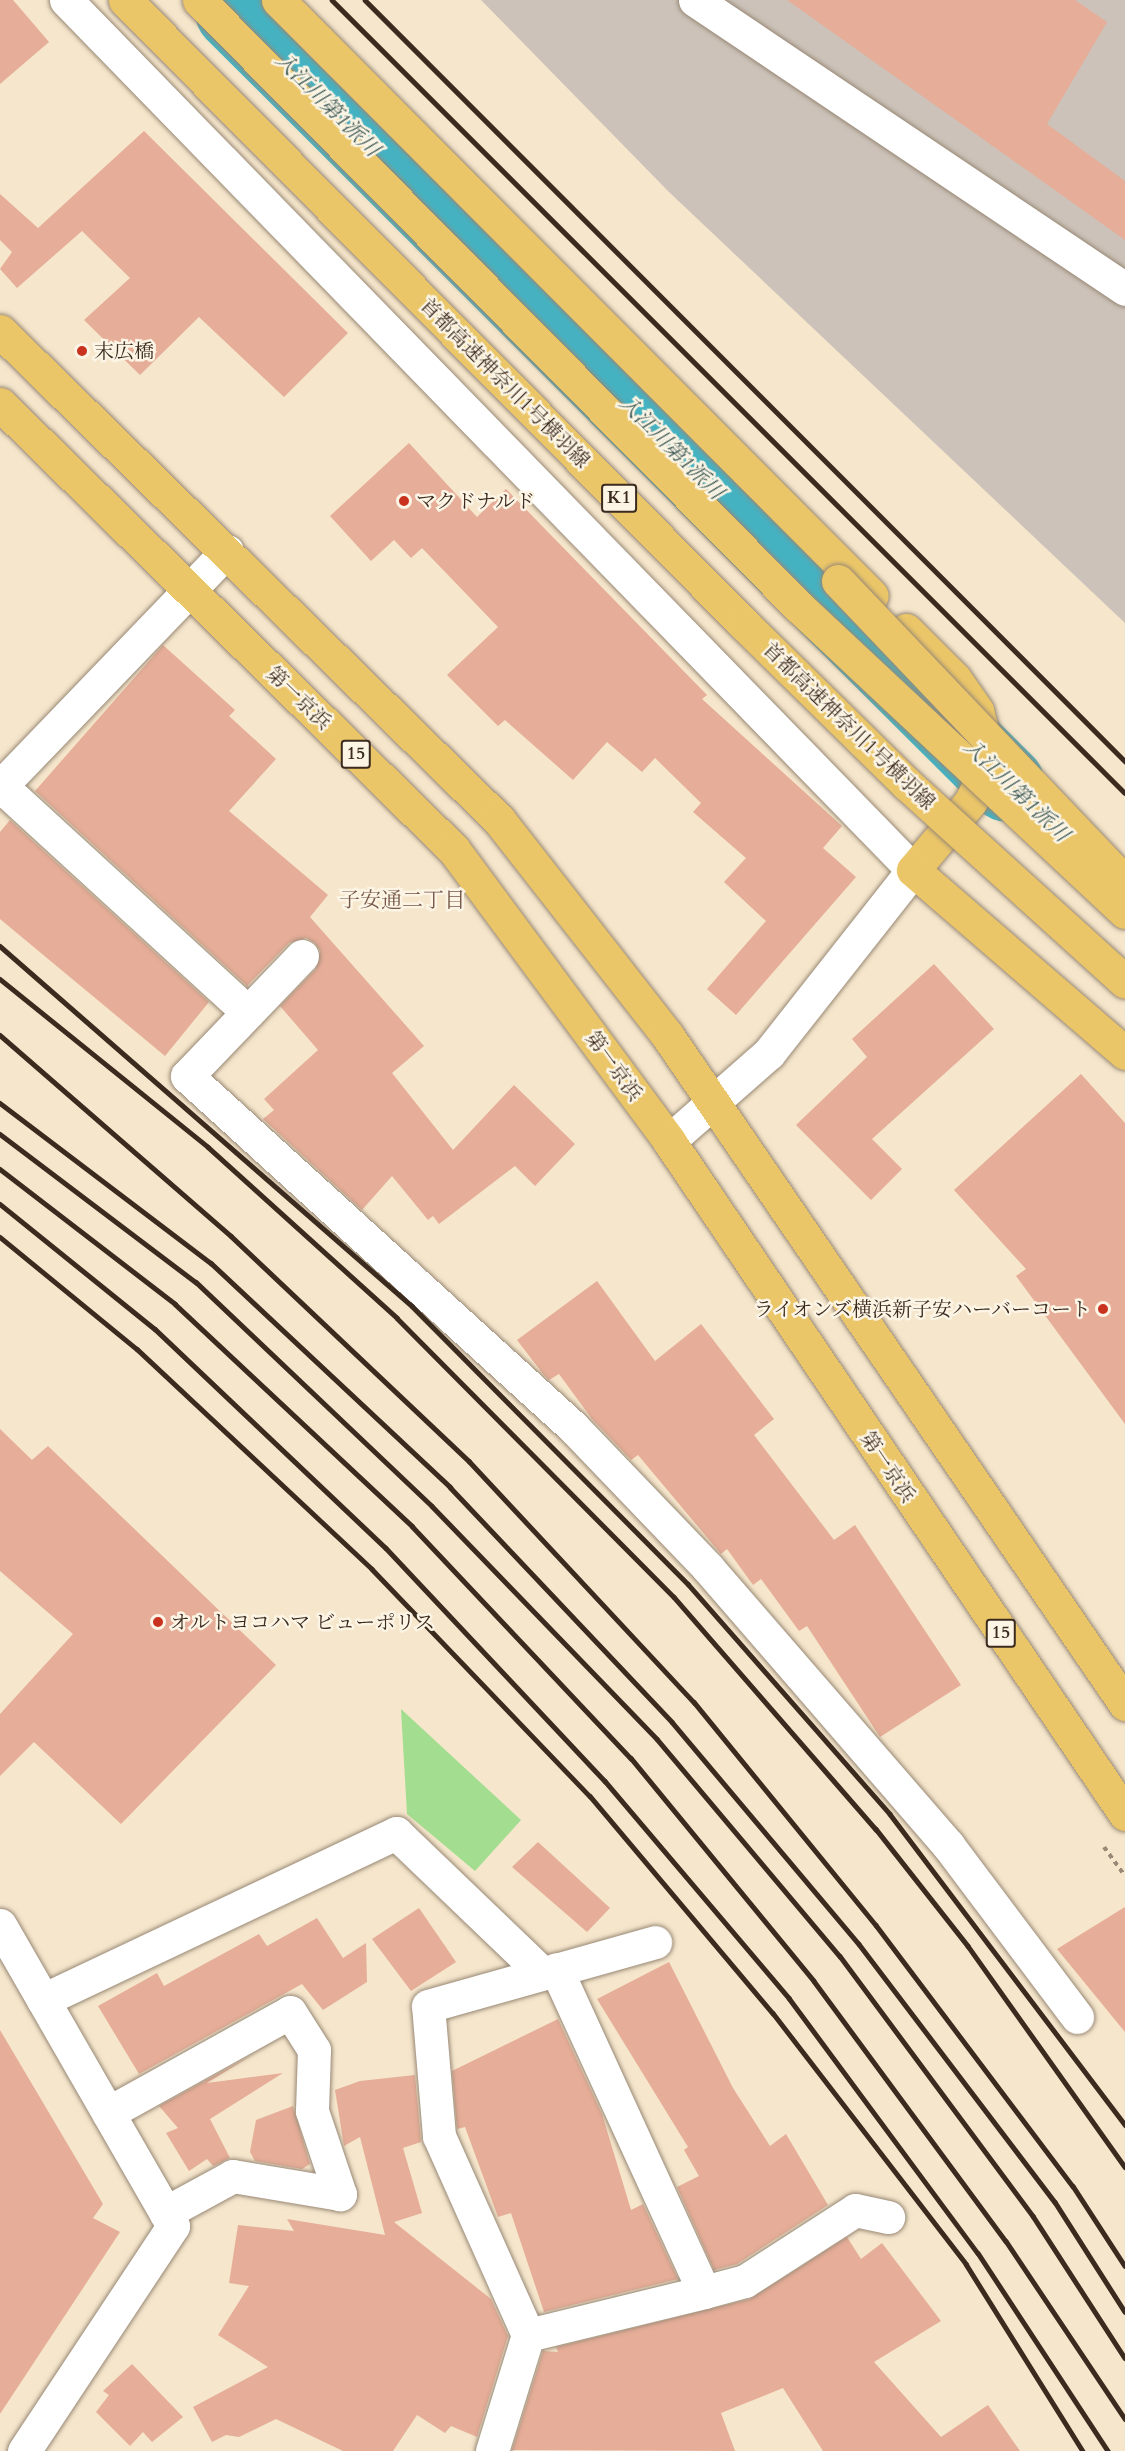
<!DOCTYPE html>
<meta charset="utf-8">
<style>
body{margin:0}
#map{position:relative;width:1125px;height:2451px;overflow:hidden;background:#f5e6cc;font-family:Cardo,"Noto Serif JP",serif}
div>[style]{position:absolute}
[style*='--x']{left:calc(var(--x)*1px);top:calc(var(--y)*1px);width:calc(var(--w)*1px);rotate:calc(var(--a)*1deg)}
.industrial>*{inset:0;background:#ccc2b9}
.green>*{inset:0;background:#a3dd90}
.river>*{height:76px;margin:-38px;padding:0 38px;transform-origin:38px;border-radius:38px;background:#45b2c2}
.building>*{inset:0;background:#e6ad98}
.path>*{height:4px;margin-top:-2px;transform-origin:0;background:repeating-linear-gradient(90deg,#988875 0 4.5px,transparent 0 9px)}
.roads{filter:drop-shadow(0 0 2px #988875) drop-shadow(0 0 2px #988875)}
.minor>*{height:33px;margin:-16.5px;padding:0 16.5px;transform-origin:16.5px;border-radius:16.5px;background:#fff}
.highway>*{height:33px;margin:-16.5px;padding:0 16.5px;transform-origin:16.5px;border-radius:16.5px;background:#ebc669}
.rail>*{height:4.5px;margin:-2.25px;padding:0 2.25px;transform-origin:2.25px;border-radius:2.25px;background:#3b2a1e}
.bridges{filter:drop-shadow(0 0 2px #988875) drop-shadow(0 0 2px #988875)}
.highway-bridge>*{height:33px;margin:-16.5px;padding:0 16.5px;transform-origin:16.5px;border-radius:16.5px;background:#ebc669}
.dots>*{width:16px;height:16px;translate:-50% -50%;box-sizing:border-box;border:3px solid #fcf5e5;border-radius:50%}
span{translate:-50% -50%;white-space:nowrap;text-align:center;line-height:1.15;-webkit-text-stroke:5px #fcf5e5;paint-order:stroke}
.shield-label span{padding:2px 4px;background:#fcf5e5;border:2px solid;border-radius:4px;-webkit-text-stroke-width:0}
.shield-label{font-size:18px;color:#3b2a1e;font-weight:700}
.poi-label{font-size:20px;color:#3b2a1e}
.left{translate:0 -50%;text-align:left}
.right{translate:-100% -50%;text-align:right}
.street-label{font-size:20px;color:#3b2a1e}
.water-label{font-size:21px;color:#3e5a57;font-style:italic}
.neighbourhood-label{font-size:21px;color:#775849}
</style>
<div id="map">
<div class="industrial">
<div style="clip-path:polygon(481px 0,1125px 0,1125px 623px,669px 192px)"></div>
</div>
<div class="green">
<div style="clip-path:polygon(401px 1709px,521px 1820px,475px 1871px,407px 1814px)"></div>
</div>
<div class="river">
<div style="--x:233;--y:12;--w:1093;--a:44.93"></div>
</div>
<div class="building">
<div style="clip-path:polygon(0 0,13px 0,49px 42px,0 84px)"></div>
<div style="clip-path:polygon(787px 0,1075px 0,1107px 22px,1047px 124px,1125px 181px,1125px 240px)"></div>
<div style="clip-path:polygon(144px 131px,348px 333px,284px 397px,199px 317px,140px 375px,84px 320px,130px 278px,82px 231px,17px 288px,0 269px,12px 252px,0 240px,0 194px,38px 228px)"></div>
<div style="clip-path:polygon(409px 443px,477px 517px,506px 489px,707px 695px,702px 699px,842px 826px,823px 848px,856px 877px,736px 1015px,707px 989px,766px 921px,724px 882px,746px 858px,693px 812px,701px 803px,655px 758px,642px 772px,607px 742px,573px 780px,505px 720px,498px 726px,447px 675px,498px 627px,422px 548px,411px 558px,394px 540px,371px 561px,330px 516px)"></div>
<div style="clip-path:polygon(163px 645px,235px 710px,229px 716px,276px 759px,229px 811px,328px 895px,310px 917px,424px 1046px,392px 1073px,453px 1150px,514px 1085px,575px 1144px,535px 1186px,515px 1166px,439px 1224px,433px 1216px,428px 1220px,392px 1176px,362px 1210px,263px 1119px,274px 1110px,264px 1099px,318px 1050px,280px 1006px,316px 969px,320px 951px,315px 943px,306px 938px,289px 943px,247px 986px,35px 791px)"></div>
<div style="clip-path:polygon(10px 820px,209px 1002px,165px 1056px,0 919px,0 832px)"></div>
<div style="clip-path:polygon(934px 964px,994px 1029px,872px 1139px,902px 1169px,871px 1200px,796px 1125px,867px 1057px,852px 1039px)"></div>
<div style="clip-path:polygon(1081px 1074px,1125px 1123px,1125px 1424px,1016px 1276px,1026px 1269px,954px 1190px)"></div>
<div style="clip-path:polygon(597px 1281px,655px 1361px,701px 1324px,774px 1419px,754px 1435px,834px 1540px,855px 1525px,961px 1685px,880px 1737px,807px 1626px,799px 1631px,761px 1579px,753px 1585px,727px 1549px,721px 1554px,638px 1455px,631px 1460px,592px 1419px,559px 1374px,549px 1380px,543px 1374px,517px 1340px)"></div>
<div style="clip-path:polygon(0 1429px,32px 1460px,48px 1446px,276px 1665px,121px 1824px,34px 1742px,0 1776px,0 1714px,73px 1634px,0 1571px)"></div>
<div style="clip-path:polygon(538px 1842px,610px 1908px,587px 1932px,512px 1867px)"></div>
<div style="clip-path:polygon(1125px 1907px,1125px 2032px,1057px 1949px)"></div>
<div style="clip-path:polygon(419px 1908px,456px 1962px,411px 1991px,372px 1939px)"></div>
<div style="clip-path:polygon(317px 1918px,343px 1958px,366px 1943px,367px 1982px,323px 2010px,302px 1984px,139px 2074px,98px 2006px,157px 1973px,164px 1986px,259px 1934px,267px 1946px)"></div>
<div style="clip-path:polygon(669px 1962px,733px 2088px,770px 2146px,786px 2134px,828px 2205px,737px 2264px,714px 2270px,677px 2187px,699px 2176px,684px 2150px,688px 2147px,597px 1999px)"></div>
<div style="clip-path:polygon(558px 2019px,602px 2114px,631px 2210px,643px 2204px,678px 2279px,544px 2312px,511px 2213px,498px 2217px,465px 2127px,457px 2129px,452px 2071px)"></div>
<div style="clip-path:polygon(0 2030px,103px 2204px,93px 2218px,120px 2232px,0 2414px)"></div>
<div style="clip-path:polygon(254px 2054px,207px 2083px,283px 2073px,210px 2119px,230px 2158px,213px 2166px,207px 2159px,189px 2171px,166px 2133px,178px 2128px,159px 2106px)"></div>
<div style="clip-path:polygon(415px 2075px,421px 2142px,403px 2148px,422px 2213px,394px 2222px,491px 2299px,508px 2336px,477px 2437px,451px 2426px,445px 2433px,417px 2415px,393px 2451px,343px 2451px,276px 2419px,239px 2437px,226px 2435px,212px 2442px,193px 2407px,268px 2367px,218px 2335px,249px 2286px,229px 2283px,238px 2225px,294px 2231px,287px 2219px,385px 2235px,360px 2137px,344px 2146px,335px 2090px,360px 2081px)"></div>
<div style="clip-path:polygon(293px 2106px,310px 2164px,302px 2169px,255px 2161px,250px 2152px,256px 2120px)"></div>
<div style="clip-path:polygon(847px 2237px,861px 2259px,882px 2243px,941px 2321px,874px 2362px,941px 2437px,988px 2405px,1020px 2451px,823px 2451px,783px 2388px,721px 2413px,735px 2451px,512px 2450px,543px 2351px,558px 2352px,556px 2347px,750px 2299px)"></div>
<div style="clip-path:polygon(132px 2364px,183px 2417px,152px 2442px,143px 2432px,130px 2446px,96px 2412px,109px 2395px,103px 2391px)"></div>
</div>
<div class="path">
<div style="--x:1104;--y:1847;--w:36;--a:54"></div>
</div>
<div class="roads">
<div class="minor">
<div style="--x:66;--y:0;--w:1214;--a:45.77"></div>
<div style="--x:913;--y:870;--w:233;--a:128.2"></div>
<div style="--x:769;--y:1053;--w:133;--a:138.7"></div>
<div style="--x:695;--y:0;--w:518;--a:33.9"></div>
<div style="--x:227;--y:551;--w:326;--a:133.9"></div>
<div style="--x:1;--y:786;--w:335;--a:42.5"></div>
<div style="--x:302;--y:956;--w:166;--a:133.8"></div>
<div style="--x:187;--y:1076;--w:522;--a:42.28"></div>
<div style="--x:573;--y:1427;--w:195;--a:46.2"></div>
<div style="--x:708;--y:1568;--w:367;--a:49.1"></div>
<div style="--x:948;--y:1845;--w:215;--a:53.1"></div>
<div style="--x:0;--y:1925;--w:347;--a:60.1"></div>
<div style="--x:173;--y:2226;--w:270;--a:123.5"></div>
<div style="--x:43;--y:2000;--w:391;--a:-25.3"></div>
<div style="--x:396;--y:1833;--w:202;--a:43.8"></div>
<div style="--x:108;--y:2113;--w:208;--a:-29"></div>
<div style="--x:290;--y:2012;--w:45;--a:57.7"></div>
<div style="--x:314;--y:2050;--w:61;--a:91.9"></div>
<div style="--x:312;--y:2111;--w:88;--a:71.4"></div>
<div style="--x:340;--y:2194;--w:109;--a:-170.5"></div>
<div style="--x:233;--y:2176;--w:77;--a:151.4"></div>
<div style="--x:704;--y:2292;--w:42;--a:-15"></div>
<div style="--x:745;--y:2281;--w:131;--a:-32.8"></div>
<div style="--x:855;--y:2210;--w:34;--a:12"></div>
<div style="--x:528;--y:2335;--w:181;--a:-13.7"></div>
<div style="--x:704;--y:2292;--w:355;--a:-114.6"></div>
<div style="--x:492;--y:2451;--w:121;--a:-72.8"></div>
<div style="--x:528;--y:2335;--w:218;--a:-114.1"></div>
<div style="--x:439;--y:2136;--w:130;--a:-94.8"></div>
<div style="--x:428;--y:2006;--w:236;--a:-15.7"></div>
</div>
<div class="highway">
<div style="--x:278;--y:0;--w:841;--a:45.1"></div>
<div style="--x:0;--y:331;--w:699;--a:44.42"></div>
<div style="--x:499;--y:820;--w:273;--a:52"></div>
<div style="--x:667;--y:1035;--w:811;--a:55.6"></div>
<div style="--x:0;--y:404;--w:636;--a:44.49"></div>
<div style="--x:454;--y:850;--w:362;--a:53.5"></div>
<div style="--x:669;--y:1141;--w:813;--a:55.88"></div>
<div style="--x:906;--y:630;--w:69;--a:45"></div>
<div style="--x:955;--y:679;--w:39;--a:55"></div>
<div style="--x:977;--y:711;--w:34;--a:75"></div>
<div style="--x:986;--y:744;--w:30;--a:94"></div>
<div style="--x:984;--y:774;--w:30;--a:116"></div>
<div style="--x:971;--y:801;--w:90;--a:130"></div>
<div style="--x:913;--y:870;--w:280;--a:40.8"></div>
</div>
</div>
<div class="rail">
<div style="--x:332;--y:0;--w:1121;--a:45"></div>
<div style="--x:365;--y:0;--w:1076;--a:45.04"></div>
<div style="--x:0;--y:946;--w:547;--a:41.15"></div>
<div style="--x:412;--y:1306;--w:392;--a:45.2"></div>
<div style="--x:688;--y:1584;--w:306;--a:48.7"></div>
<div style="--x:890;--y:1814;--w:390;--a:52.9"></div>
<div style="--x:0;--y:979;--w:267;--a:38.9"></div>
<div style="--x:208;--y:1147;--w:255;--a:42.1"></div>
<div style="--x:397;--y:1318;--w:393;--a:45.2"></div>
<div style="--x:674;--y:1597;--w:308;--a:49"></div>
<div style="--x:876;--y:1829;--w:149;--a:51.8"></div>
<div style="--x:968;--y:1946;--w:271;--a:54.6"></div>
<div style="--x:0;--y:1035;--w:306;--a:41"></div>
<div style="--x:231;--y:1236;--w:328;--a:43.4"></div>
<div style="--x:469;--y:1461;--w:330;--a:47"></div>
<div style="--x:694;--y:1702;--w:288;--a:50.8"></div>
<div style="--x:876;--y:1925;--w:327;--a:53"></div>
<div style="--x:1073;--y:2186;--w:95;--a:57"></div>
<div style="--x:0;--y:1103;--w:265;--a:37.2"></div>
<div style="--x:211;--y:1263;--w:328;--a:43.1"></div>
<div style="--x:450;--y:1487;--w:323;--a:46.6"></div>
<div style="--x:672;--y:1722;--w:290;--a:49.9"></div>
<div style="--x:859;--y:1944;--w:324;--a:52.8"></div>
<div style="--x:1055;--y:2202;--w:130;--a:57.5"></div>
<div style="--x:0;--y:1134;--w:246;--a:37.1"></div>
<div style="--x:196;--y:1282;--w:325;--a:43.5"></div>
<div style="--x:432;--y:1506;--w:324;--a:46"></div>
<div style="--x:657;--y:1739;--w:284;--a:49.9"></div>
<div style="--x:840;--y:1956;--w:324;--a:53.4"></div>
<div style="--x:1033;--y:2216;--w:169;--a:57.1"></div>
<div style="--x:0;--y:1169;--w:221;--a:37.6"></div>
<div style="--x:175;--y:1304;--w:325;--a:43.1"></div>
<div style="--x:412;--y:1526;--w:319;--a:46.7"></div>
<div style="--x:631;--y:1758;--w:288;--a:50.6"></div>
<div style="--x:814;--y:1981;--w:323;--a:53.6"></div>
<div style="--x:1006;--y:2241;--w:214;--a:56.2"></div>
<div style="--x:0;--y:1204;--w:199;--a:38.9"></div>
<div style="--x:155;--y:1329;--w:318;--a:43.5"></div>
<div style="--x:386;--y:1548;--w:320;--a:46.8"></div>
<div style="--x:605;--y:1781;--w:285;--a:49.7"></div>
<div style="--x:789;--y:1998;--w:317;--a:53.5"></div>
<div style="--x:978;--y:2253;--w:237;--a:56.7"></div>
<div style="--x:0;--y:1237;--w:177;--a:39.3"></div>
<div style="--x:137;--y:1349;--w:322;--a:43.1"></div>
<div style="--x:372;--y:1569;--w:315;--a:46.2"></div>
<div style="--x:590;--y:1796;--w:284;--a:49.9"></div>
<div style="--x:773;--y:2013;--w:317;--a:52.4"></div>
<div style="--x:966;--y:2264;--w:221;--a:58"></div>
</div>
<div class="bridges">
<div class="highway-bridge">
<div style="--x:125;--y:0;--w:879;--a:45.23"></div>
<div style="--x:744;--y:624;--w:228;--a:44.5"></div>
<div style="--x:907;--y:784;--w:294;--a:42.2"></div>
<div style="--x:199;--y:0;--w:852;--a:45.33"></div>
<div style="--x:798;--y:606;--w:448;--a:43.1"></div>
<div style="--x:838;--y:581;--w:416;--a:46.4"></div>
</div>
</div>
<div class="dots">
<div style="left:82px;top:351px;background:#c8321e"></div>
<div style="left:404px;top:501px;background:#c8321e"></div>
<div style="left:1103px;top:1309px;background:#c8321e"></div>
<div style="left:158px;top:1622px;background:#c8321e"></div>
</div>
<div class="shield-label">
<span style="left:619px;top:498px">K1</span>
<span style="left:356px;top:754px">15</span>
<span style="left:1001px;top:1633px">15</span>
</div>
<div class="poi-label">
<span class="left" style="left:94px;top:351px">末広橋</span>
<span class="left" style="left:416px;top:501px">マクドナルド</span>
<span class="right" style="left:1091px;top:1309px">ライオンズ横浜新子安ハーバーコート</span>
<span class="left" style="left:170px;top:1622px">オルトヨコハマ ビューポリス</span>
</div>
<div class="street-label">
<span style="left:505px;top:383px;rotate:45deg">首都高速神奈川1号横羽線</span>
<span style="left:299px;top:698px;rotate:44deg">第一京浜</span>
<span style="left:849px;top:726px;rotate:44deg">首都高速神奈川1号横羽線</span>
<span style="left:614px;top:1066px;rotate:54deg">第一京浜</span>
<span style="left:888px;top:1467px;rotate:56deg">第一京浜</span>
</div>
<div class="water-label">
<span style="left:327px;top:105px;rotate:45deg">入江川第1派川</span>
<span style="left:671px;top:448px;rotate:45deg">入江川第1派川</span>
<span style="left:1016px;top:791px;rotate:44deg">入江川第1派川</span>
</div>
<div class="neighbourhood-label">
<span style="left:402px;top:901px">子安通二丁目</span>
</div>
</div>
